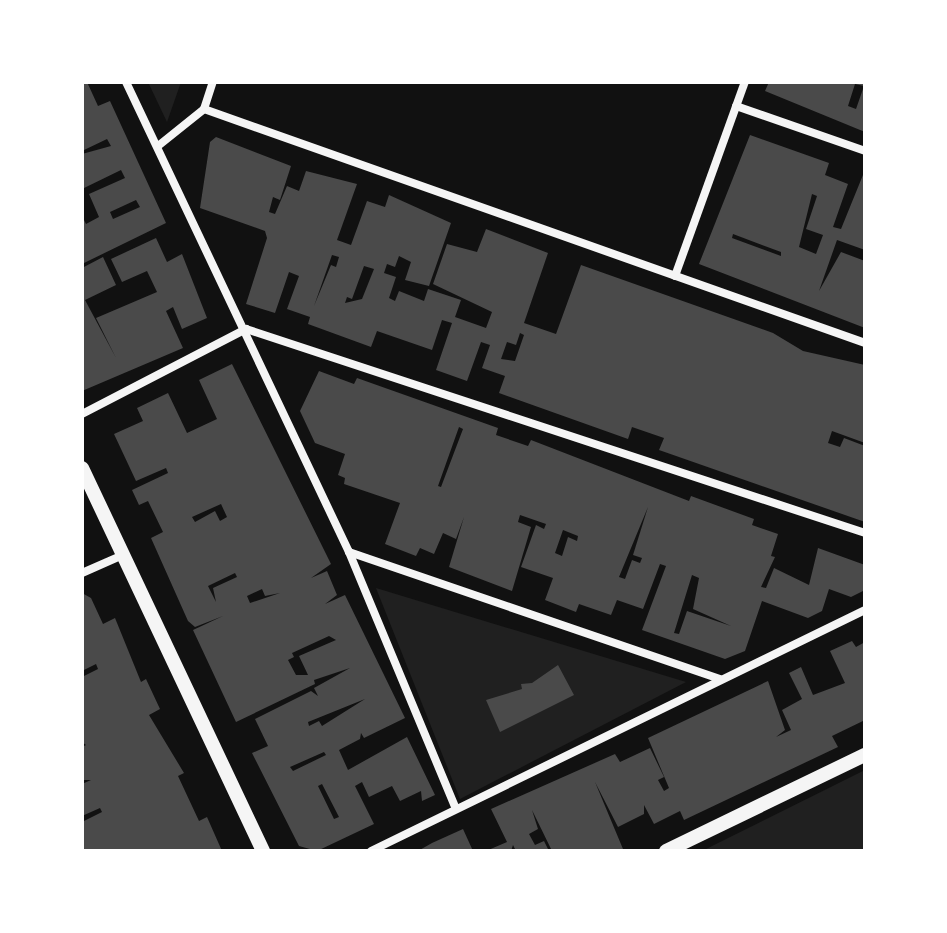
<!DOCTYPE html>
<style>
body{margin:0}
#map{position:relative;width:947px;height:933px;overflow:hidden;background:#111;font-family:Ubuntu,sans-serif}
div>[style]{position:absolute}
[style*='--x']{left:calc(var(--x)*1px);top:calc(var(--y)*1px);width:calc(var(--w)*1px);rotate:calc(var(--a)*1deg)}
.green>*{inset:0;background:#202020}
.building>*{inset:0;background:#4a4a4a}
.minor>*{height:8px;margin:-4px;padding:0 4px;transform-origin:4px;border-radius:4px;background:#f5f5f5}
.tertiary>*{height:14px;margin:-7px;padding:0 7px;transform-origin:7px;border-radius:7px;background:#f5f5f5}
span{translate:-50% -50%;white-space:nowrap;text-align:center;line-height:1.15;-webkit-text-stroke:6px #fff;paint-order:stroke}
.frame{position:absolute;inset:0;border:84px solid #fff;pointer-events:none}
</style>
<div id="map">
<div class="green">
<div style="clip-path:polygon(148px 82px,181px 82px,167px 122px)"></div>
<div style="clip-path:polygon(376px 588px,686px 682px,460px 799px)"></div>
<div style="clip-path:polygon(865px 770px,865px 851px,702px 851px)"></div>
</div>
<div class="building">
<div style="clip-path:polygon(evenodd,82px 82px,87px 82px,98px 106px,110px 101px,166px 223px,82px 264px,82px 216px,86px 224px,99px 217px,89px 194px,125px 178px,121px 170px,82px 189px,82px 154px,111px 146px,107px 139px,82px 151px,82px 82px,136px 200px,140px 207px,113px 219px,110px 212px,136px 200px)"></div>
<div style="clip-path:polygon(evenodd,769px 82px,865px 82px,865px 132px,765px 91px,769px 82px,855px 84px,864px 86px,856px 109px,848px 106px,855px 84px)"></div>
<div style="clip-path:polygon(evenodd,750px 135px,829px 163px,825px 175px,848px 184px,833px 227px,841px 229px,865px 170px,865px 250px,837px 240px,819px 291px,841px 252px,865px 261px,865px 328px,699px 264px,750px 135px,812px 194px,817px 196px,806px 229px,823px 235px,816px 254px,799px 247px,812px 194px,750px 135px,733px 234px,781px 252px,781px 256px,732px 238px,733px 234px)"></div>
<div style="clip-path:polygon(evenodd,216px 137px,291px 166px,280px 200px,273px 197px,269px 212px,275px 214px,287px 186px,299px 191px,306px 171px,357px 184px,337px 240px,351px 245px,367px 201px,385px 207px,389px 195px,451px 223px,429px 286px,405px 280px,411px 262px,399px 256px,395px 267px,387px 264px,384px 273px,396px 277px,389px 298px,395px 301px,399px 291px,424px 301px,428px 289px,461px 300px,455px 317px,486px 328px,492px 312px,433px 284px,447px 244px,477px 252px,486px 229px,548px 253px,524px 323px,556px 334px,581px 265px,773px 333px,803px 351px,865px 365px,865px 443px,832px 431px,828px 443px,840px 447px,844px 438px,865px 446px,865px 522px,659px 450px,664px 438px,632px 427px,628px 439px,499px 393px,505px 376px,482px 368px,490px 345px,481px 342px,467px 381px,436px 370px,452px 323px,442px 320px,432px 350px,377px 331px,371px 347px,308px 324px,310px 317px,287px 309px,299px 276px,289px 272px,275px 313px,246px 304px,267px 238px,265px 231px,200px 208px,210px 142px,216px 137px,332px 255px,339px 257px,336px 267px,331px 265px,314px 306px,332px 255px,216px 137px,364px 266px,374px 269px,362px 299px,345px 303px,347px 297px,352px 299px,364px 266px,216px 137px,520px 333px,524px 335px,515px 361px,501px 359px,507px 342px,516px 345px,520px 333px)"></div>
<div style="clip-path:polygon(156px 238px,167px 262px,182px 254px,207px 318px,182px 329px,173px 307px,166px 311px,183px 348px,82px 391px,82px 268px,103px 257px,116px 285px,85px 300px,116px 358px,96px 318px,157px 292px,147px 271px,122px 282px,111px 259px)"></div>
<div style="clip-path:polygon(evenodd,232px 364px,331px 564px,311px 578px,327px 571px,337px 595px,325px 604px,345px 595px,405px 718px,364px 738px,361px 733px,360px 739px,339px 750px,348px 770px,407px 737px,435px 795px,422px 801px,421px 791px,400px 801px,392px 786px,369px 797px,362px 782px,355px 786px,374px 824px,317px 851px,299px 846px,252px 753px,268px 746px,255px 719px,311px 691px,318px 696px,314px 688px,350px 668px,314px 680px,315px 684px,236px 722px,193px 630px,223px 616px,195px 627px,188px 621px,151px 538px,163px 532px,148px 501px,139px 505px,132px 490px,168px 473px,166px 468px,136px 481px,114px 434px,143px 421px,137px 408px,168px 393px,187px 433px,217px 419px,199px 380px,232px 364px,221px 504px,227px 517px,220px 521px,215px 511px,195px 522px,192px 517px,221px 504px,232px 364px,235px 573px,237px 577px,213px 588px,216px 602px,208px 586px,235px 573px,232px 364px,262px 589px,265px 596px,280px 593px,250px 603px,247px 596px,262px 589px,232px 364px,329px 636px,336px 640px,299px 656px,308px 675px,296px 675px,288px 660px,294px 657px,292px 653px,329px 636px,232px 364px,365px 699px,322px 726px,319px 721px,309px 726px,308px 722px,365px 699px,232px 364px,324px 752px,326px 755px,293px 771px,290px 767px,324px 752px,232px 364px,322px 784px,339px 817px,334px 819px,318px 786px,322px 784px)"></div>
<div style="clip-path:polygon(evenodd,319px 371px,354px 384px,357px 378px,498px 428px,496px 435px,528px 446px,531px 440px,689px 501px,691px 496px,754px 519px,752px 525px,778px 534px,771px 556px,775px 557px,761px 587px,766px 588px,774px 568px,809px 585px,818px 548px,865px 565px,865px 590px,851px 597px,829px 589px,822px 611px,808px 618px,762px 601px,745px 651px,725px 659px,642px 630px,666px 566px,660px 564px,643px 609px,617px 600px,611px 615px,579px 604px,576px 612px,545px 600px,553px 578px,521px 567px,536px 525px,544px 529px,546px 524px,520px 515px,518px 522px,531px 527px,512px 591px,449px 567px,464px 517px,456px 539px,443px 533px,434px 554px,420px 548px,416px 556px,385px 544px,400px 503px,344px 484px,345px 478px,338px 475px,345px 454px,315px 443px,300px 411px,319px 371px,459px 427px,463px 429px,441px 487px,438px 486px,459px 427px,319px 371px,648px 507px,633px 555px,642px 558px,640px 563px,632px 560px,625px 579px,619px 577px,648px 507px,319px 371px,563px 530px,578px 536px,577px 541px,568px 537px,562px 556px,555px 553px,563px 530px,319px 371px,692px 575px,699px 578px,693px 609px,731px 626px,687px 611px,679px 634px,674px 633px,692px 575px)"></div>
<div style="clip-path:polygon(82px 593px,91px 598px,103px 624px,115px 618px,141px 682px,146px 679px,160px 709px,149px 715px,184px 773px,178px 776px,199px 821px,207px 817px,222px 851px,82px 851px,82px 822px,102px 812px,100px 808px,82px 816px,82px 784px,91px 780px,82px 780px,82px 747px,86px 745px,82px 742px,82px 677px,98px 669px,96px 664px,82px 671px)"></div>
<div style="clip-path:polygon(852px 641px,856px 647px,865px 642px,865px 720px,832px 736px,838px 747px,684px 820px,680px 811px,654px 824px,644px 805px,644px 814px,618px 827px,595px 782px,623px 849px,618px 851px,552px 851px,532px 810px,538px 829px,529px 834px,535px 845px,544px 841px,549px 851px,516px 851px,513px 845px,511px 851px,486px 851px,507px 842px,491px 809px,615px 754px,620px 762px,650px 748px,664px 777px,658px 780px,664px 791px,669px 788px,648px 738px,768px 681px,785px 730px,776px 737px,791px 730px,782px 710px,802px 699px,789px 673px,801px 667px,813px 695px,845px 683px,830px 651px)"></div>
<div style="clip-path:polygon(558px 665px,574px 695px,500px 732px,486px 700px,522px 689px,521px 684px,532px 683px)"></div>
<div style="clip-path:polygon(463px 829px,473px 851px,418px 851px,432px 843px)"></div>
</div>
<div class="minor">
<div style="--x:126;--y:82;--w:520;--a:64.62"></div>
<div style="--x:349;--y:552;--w:392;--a:18.9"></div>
<div style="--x:736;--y:106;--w:137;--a:19.2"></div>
<div style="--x:204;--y:109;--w:28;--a:-72"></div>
<div style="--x:158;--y:146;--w:59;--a:-38.8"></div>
<div style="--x:204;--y:109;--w:701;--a:19.49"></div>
<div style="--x:675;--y:276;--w:206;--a:-70.2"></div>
<div style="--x:82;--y:414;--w:185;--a:-27.4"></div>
<div style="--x:246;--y:329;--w:652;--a:18.24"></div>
<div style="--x:349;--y:552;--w:278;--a:67.4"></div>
<div style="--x:82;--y:573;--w:45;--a:-23.7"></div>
<div style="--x:371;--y:851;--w:550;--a:-26.01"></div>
</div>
<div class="tertiary">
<div style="--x:82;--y:468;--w:424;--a:64.7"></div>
<div style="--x:666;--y:851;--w:221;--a:-25.8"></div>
</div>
<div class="frame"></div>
</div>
